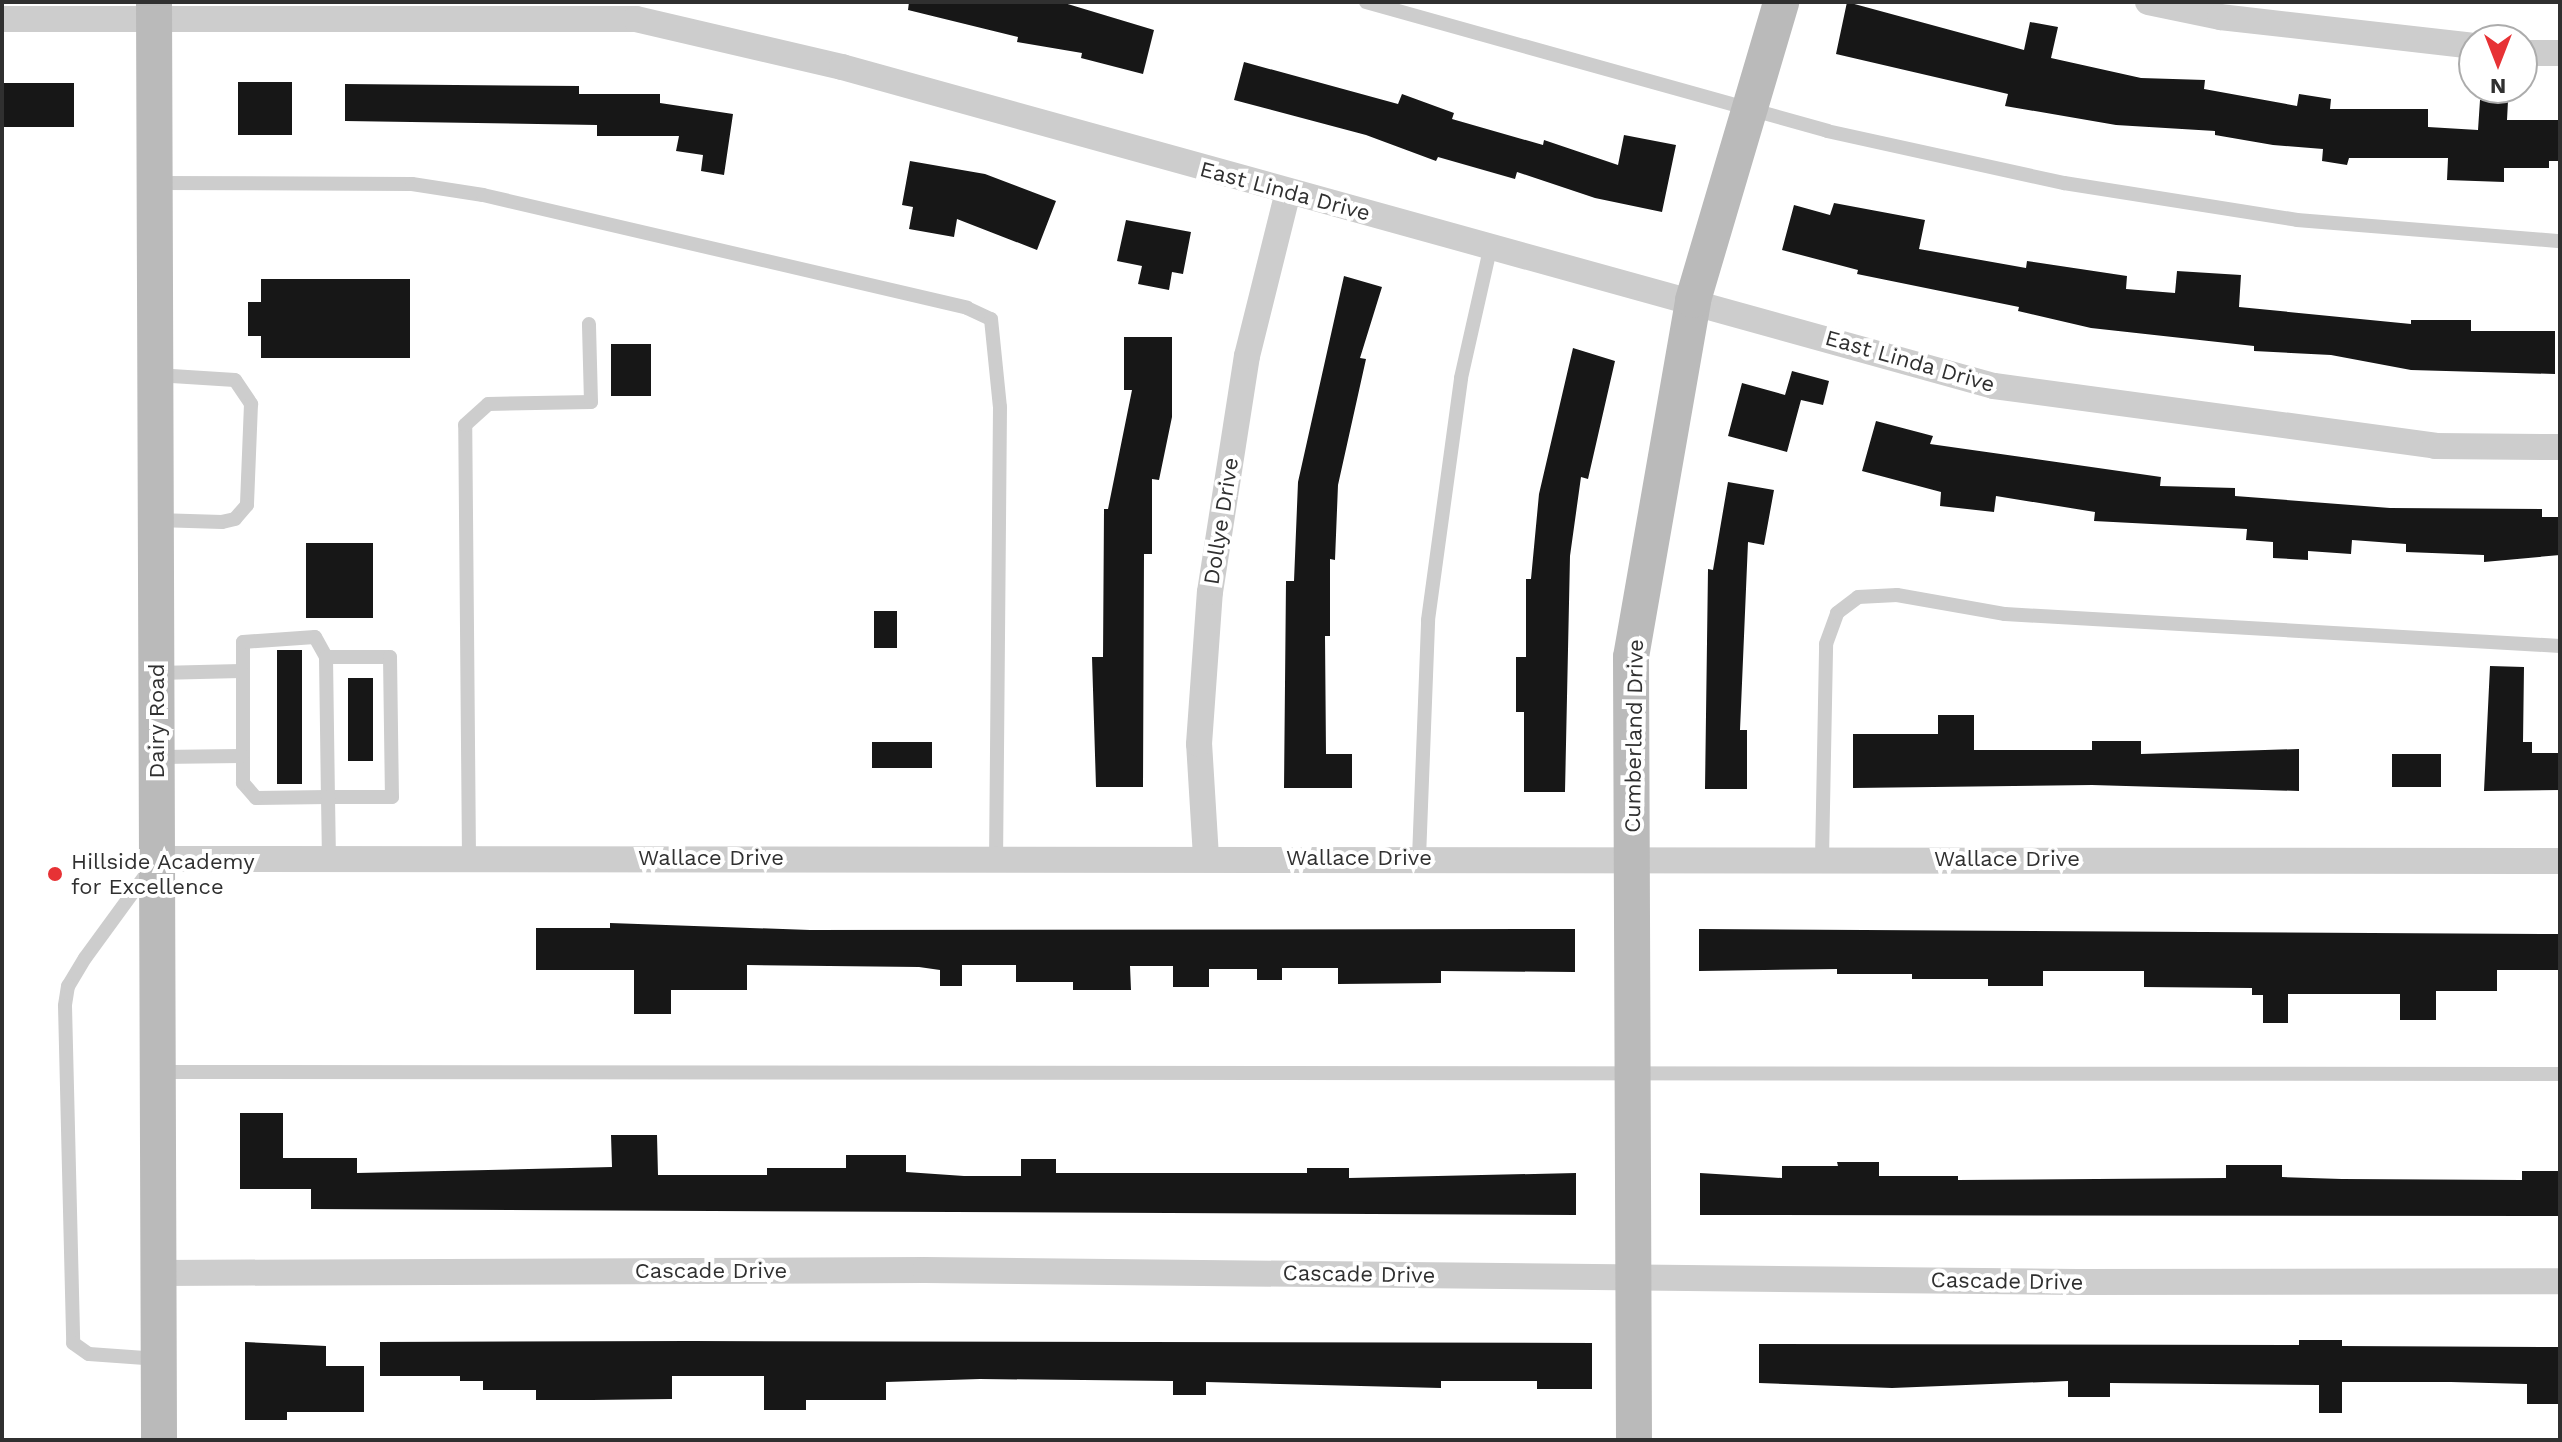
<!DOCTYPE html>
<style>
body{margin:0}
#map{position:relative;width:2562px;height:1442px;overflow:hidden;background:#fff;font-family:"Work Sans",sans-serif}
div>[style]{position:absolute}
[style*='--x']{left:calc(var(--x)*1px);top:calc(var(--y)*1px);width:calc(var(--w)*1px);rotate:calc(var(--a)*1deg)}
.building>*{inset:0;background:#171717}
.lane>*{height:14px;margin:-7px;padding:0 7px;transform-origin:7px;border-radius:7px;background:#cdcdcd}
.street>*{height:26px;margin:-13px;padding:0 13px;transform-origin:13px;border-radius:13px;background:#cdcdcd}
.secondary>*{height:36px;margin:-18px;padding:0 18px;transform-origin:18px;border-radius:18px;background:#bababa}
.dots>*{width:22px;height:22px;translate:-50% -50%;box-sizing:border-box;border:4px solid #fff;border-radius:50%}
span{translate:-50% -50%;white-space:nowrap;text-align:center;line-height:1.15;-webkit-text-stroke:8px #fff;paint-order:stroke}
.street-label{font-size:22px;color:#303030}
.poi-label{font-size:22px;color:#303030}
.left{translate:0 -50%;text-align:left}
.frame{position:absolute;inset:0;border:4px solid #303030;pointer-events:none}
.north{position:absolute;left:2458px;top:24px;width:80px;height:80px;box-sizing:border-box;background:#fff;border:2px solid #acacac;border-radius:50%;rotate:180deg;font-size:22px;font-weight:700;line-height:32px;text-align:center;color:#303030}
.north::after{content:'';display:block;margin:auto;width:28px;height:36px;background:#e73235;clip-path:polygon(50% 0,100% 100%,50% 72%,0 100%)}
</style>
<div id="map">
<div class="building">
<div style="clip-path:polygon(909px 2px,1061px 2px,1154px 30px,1143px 74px,1081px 58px,1082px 53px,1017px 42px,1018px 37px,908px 10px)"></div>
<div style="clip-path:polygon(1847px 2px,2024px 50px,2030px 22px,2058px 27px,2051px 58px,2141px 78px,2205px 80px,2204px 89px,2297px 106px,2299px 94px,2331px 99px,2330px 109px,2428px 109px,2428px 127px,2478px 130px,2480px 100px,2508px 101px,2507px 120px,2560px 120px,2560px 161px,2549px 161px,2549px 168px,2504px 168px,2504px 182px,2447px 180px,2448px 158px,2349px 158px,2347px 165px,2322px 161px,2323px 149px,2273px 145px,2215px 135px,2215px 131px,2116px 125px,2005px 106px,2008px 94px,1836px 54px)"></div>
<div style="clip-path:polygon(1244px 62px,1398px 104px,1402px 94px,1454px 113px,1452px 119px,1543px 145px,1544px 140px,1618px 165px,1624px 135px,1676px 145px,1662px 212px,1595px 198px,1517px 172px,1515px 179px,1438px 157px,1436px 161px,1366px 135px,1234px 100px)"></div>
<div style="clip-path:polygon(238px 82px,292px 82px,292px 135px,238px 135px)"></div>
<div style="clip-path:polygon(2px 83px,74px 83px,74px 127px,2px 127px)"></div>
<div style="clip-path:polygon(345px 84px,579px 86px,579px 94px,660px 94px,660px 103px,733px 114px,724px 175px,701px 171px,703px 155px,676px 151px,679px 136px,597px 136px,597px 125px,345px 121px)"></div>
<div style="clip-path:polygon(910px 161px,985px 174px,1056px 201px,1037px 250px,957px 219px,954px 237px,909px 229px,913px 207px,902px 205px)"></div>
<div style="clip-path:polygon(1834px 203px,1925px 220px,1919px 249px,2026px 268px,2027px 261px,2127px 276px,2126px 289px,2175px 293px,2177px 271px,2241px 275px,2239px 307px,2411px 324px,2411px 320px,2471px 320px,2471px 331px,2555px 331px,2555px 374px,2411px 370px,2331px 355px,2254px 351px,2254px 346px,2091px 328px,2018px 311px,2019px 307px,1857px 274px,1858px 270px,1782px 250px,1794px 205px,1830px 215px)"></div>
<div style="clip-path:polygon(1126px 220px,1191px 232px,1183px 274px,1172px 272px,1169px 290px,1138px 284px,1142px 266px,1117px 261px)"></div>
<div style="clip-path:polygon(1344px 276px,1382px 287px,1360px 358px,1366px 359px,1338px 485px,1335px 560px,1330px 559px,1330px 636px,1325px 636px,1326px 754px,1352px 754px,1352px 788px,1284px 788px,1286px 581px,1294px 581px,1298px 482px)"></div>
<div style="clip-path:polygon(261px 279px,410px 279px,410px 358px,261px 358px,261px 336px,248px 336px,248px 302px,261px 302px)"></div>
<div style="clip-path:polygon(1124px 337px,1172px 337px,1172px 417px,1159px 480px,1152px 479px,1152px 554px,1144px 554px,1143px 787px,1096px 787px,1092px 657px,1103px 657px,1104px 509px,1108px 509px,1132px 390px,1124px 390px)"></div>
<div style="clip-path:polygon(611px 344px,651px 344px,651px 396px,611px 396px)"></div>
<div style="clip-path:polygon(1573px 348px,1615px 361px,1588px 479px,1581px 477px,1570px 556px,1565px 792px,1524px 792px,1524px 712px,1516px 712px,1516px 657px,1526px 657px,1526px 579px,1531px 579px,1539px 494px)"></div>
<div style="clip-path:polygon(1792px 371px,1829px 381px,1823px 405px,1801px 400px,1787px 452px,1728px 436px,1742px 383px,1785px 395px)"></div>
<div style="clip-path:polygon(1876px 421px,1933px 436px,1930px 444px,2161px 477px,2160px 486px,2235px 488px,2235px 496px,2390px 508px,2542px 509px,2542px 517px,2560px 517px,2560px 555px,2484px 562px,2484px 555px,2406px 552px,2406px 544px,2352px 540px,2351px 554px,2308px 551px,2308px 560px,2273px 558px,2273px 542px,2246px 540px,2247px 529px,2094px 521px,2095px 512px,1996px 496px,1994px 512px,1940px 506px,1941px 492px,1862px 471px)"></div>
<div style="clip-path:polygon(1728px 482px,1774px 490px,1764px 545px,1748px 542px,1740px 730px,1747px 730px,1747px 789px,1705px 789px,1708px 569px,1713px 570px)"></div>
<div style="clip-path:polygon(306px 543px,373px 543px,373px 618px,306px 618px)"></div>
<div style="clip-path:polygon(874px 611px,897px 611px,897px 648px,874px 648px)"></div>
<div style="clip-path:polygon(277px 650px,302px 650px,302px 784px,277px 784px)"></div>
<div style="clip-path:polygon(2490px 666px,2524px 667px,2523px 742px,2532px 742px,2532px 753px,2560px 753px,2560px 790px,2484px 791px)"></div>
<div style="clip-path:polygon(348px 678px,373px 678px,373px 761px,348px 761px)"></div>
<div style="clip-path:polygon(1938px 715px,1974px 715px,1974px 750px,2092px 750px,2092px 741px,2141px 741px,2141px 754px,2299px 749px,2299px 791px,2092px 785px,1853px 788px,1853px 734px,1938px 734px)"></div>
<div style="clip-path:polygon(872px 742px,932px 742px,932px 768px,872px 768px)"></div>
<div style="clip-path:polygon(2392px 754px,2441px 754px,2441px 787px,2392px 787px)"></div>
<div style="clip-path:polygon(610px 923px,810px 930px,1575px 929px,1575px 972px,1441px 971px,1441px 983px,1338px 984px,1338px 968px,1282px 968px,1282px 980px,1257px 980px,1257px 969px,1209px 969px,1209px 987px,1173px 987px,1173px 966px,1130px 966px,1131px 990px,1073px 990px,1073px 982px,1016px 982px,1016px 965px,962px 965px,962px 986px,940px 986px,940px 970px,919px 967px,747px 965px,747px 990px,671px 990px,671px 1014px,634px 1014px,634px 970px,536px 970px,536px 928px,610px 928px)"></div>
<div style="clip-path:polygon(1699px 929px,2560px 934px,2560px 970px,2497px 970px,2497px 991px,2436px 991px,2436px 1020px,2400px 1020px,2400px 994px,2288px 994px,2288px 1023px,2263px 1023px,2263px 995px,2252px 995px,2252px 988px,2144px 987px,2144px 971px,2043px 971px,2043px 986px,1988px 986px,1988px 979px,1912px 979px,1912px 974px,1837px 974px,1837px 969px,1699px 971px)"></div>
<div style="clip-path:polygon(240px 1113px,283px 1113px,283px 1158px,357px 1158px,357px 1173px,612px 1167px,611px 1135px,657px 1135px,658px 1175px,767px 1175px,767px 1168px,846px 1168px,846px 1155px,906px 1155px,906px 1172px,964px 1176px,1021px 1176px,1021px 1159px,1056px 1159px,1056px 1173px,1307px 1173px,1307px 1168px,1349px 1168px,1349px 1178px,1576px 1173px,1576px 1215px,311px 1209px,311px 1189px,240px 1189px)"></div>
<div style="clip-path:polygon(1837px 1162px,1879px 1162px,1879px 1176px,1958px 1176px,1958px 1180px,2226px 1178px,2226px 1165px,2282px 1165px,2282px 1177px,2342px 1179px,2522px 1180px,2522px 1171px,2560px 1171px,2560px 1216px,1700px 1215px,1700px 1173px,1782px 1178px,1782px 1166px,1838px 1166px)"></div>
<div style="clip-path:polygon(2299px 1340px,2342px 1340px,2342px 1346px,2560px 1347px,2560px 1404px,2527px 1404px,2527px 1384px,2451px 1382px,2342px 1382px,2342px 1413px,2319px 1413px,2319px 1385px,2110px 1383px,2110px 1397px,2068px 1397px,2068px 1381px,1892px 1388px,1759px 1383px,1759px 1344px,2299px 1345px)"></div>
<div style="clip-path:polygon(690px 1341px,1592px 1343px,1592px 1389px,1537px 1389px,1537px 1381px,1441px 1381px,1441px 1388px,1206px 1382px,1206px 1395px,1173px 1395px,1173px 1381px,980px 1379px,886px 1382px,886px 1400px,806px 1400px,806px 1410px,764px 1410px,764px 1376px,672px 1376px,672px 1399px,592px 1400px,536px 1400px,536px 1390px,483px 1390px,483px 1381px,460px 1381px,460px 1376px,380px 1376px,380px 1342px)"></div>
<div style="clip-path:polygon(245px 1342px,326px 1346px,326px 1366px,364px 1366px,364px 1412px,287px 1412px,287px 1420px,245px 1420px)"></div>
</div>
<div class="lane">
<div style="--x:1366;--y:2;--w:479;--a:15.6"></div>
<div style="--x:1827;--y:131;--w:243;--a:12.4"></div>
<div style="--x:2064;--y:183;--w:236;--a:9"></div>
<div style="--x:2297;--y:220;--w:264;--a:4.6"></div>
<div style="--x:156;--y:183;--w:256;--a:0.2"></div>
<div style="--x:412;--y:184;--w:72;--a:8.8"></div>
<div style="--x:483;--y:195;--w:497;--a:13.1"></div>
<div style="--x:967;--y:308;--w:26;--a:25"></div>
<div style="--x:991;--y:319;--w:88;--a:84.2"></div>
<div style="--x:1000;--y:407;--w:451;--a:90.5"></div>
<div style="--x:156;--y:375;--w:79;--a:3.6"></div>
<div style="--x:235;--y:380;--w:29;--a:56"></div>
<div style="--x:251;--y:404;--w:101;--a:92.3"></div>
<div style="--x:247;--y:505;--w:18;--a:131"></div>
<div style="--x:235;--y:519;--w:13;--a:167"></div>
<div style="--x:222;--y:522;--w:65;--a:-178.2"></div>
<div style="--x:326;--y:657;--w:64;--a:0"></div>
<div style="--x:390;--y:657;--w:140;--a:89.2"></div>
<div style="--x:392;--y:797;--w:64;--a:180"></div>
<div style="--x:328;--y:797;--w:72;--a:179.2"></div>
<div style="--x:256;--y:798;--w:20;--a:-131"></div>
<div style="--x:243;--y:783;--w:141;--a:-90"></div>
<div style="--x:243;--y:642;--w:72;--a:-4"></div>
<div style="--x:315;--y:637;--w:23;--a:61"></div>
<div style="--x:326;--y:657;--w:140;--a:89.2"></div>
<div style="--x:328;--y:797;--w:61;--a:89.1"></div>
<div style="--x:158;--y:673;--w:83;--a:-1.4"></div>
<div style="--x:159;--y:757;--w:83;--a:-0.7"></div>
<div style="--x:469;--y:858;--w:433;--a:-90.5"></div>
<div style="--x:465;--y:425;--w:31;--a:-42"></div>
<div style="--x:488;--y:404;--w:103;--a:-1.1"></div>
<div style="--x:591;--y:402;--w:78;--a:-91.5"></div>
<div style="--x:1419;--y:858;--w:238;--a:-87.8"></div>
<div style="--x:1428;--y:620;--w:244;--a:-82.2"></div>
<div style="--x:1461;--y:378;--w:132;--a:-77.3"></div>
<div style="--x:1822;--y:859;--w:215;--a:-88.9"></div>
<div style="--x:1826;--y:644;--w:33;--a:-70"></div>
<div style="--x:1837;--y:613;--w:26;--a:-37"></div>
<div style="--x:1858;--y:597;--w:39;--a:-3"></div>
<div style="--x:1897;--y:595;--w:110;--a:10"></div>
<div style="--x:2005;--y:614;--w:556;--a:3.3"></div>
<div style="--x:150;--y:869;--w:110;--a:126.1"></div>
<div style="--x:85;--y:958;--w:33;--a:121"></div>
<div style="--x:68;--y:986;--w:20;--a:99"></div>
<div style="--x:65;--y:1006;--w:337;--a:88.6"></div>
<div style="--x:73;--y:1343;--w:19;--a:35"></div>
<div style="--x:89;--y:1354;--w:70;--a:4.1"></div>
<div style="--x:158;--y:1072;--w:2402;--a:0.05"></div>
</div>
<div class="street">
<div style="--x:2148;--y:2;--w:74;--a:11.8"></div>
<div style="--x:2220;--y:17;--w:256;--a:6.5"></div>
<div style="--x:2;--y:19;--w:634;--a:0"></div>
<div style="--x:636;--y:19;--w:212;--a:13.1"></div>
<div style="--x:842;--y:67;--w:1195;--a:15.48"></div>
<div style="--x:1994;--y:386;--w:445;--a:7.7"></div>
<div style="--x:2435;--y:446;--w:125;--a:0.5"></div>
<div style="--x:2522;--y:53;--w:38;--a:0"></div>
<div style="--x:1206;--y:857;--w:113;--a:-93.5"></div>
<div style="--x:1199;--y:744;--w:152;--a:-85.9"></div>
<div style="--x:1210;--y:592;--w:239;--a:-81.1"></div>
<div style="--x:1247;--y:356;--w:170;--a:-76"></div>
<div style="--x:157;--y:859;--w:2403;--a:0.05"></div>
<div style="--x:158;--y:1273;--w:767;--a:-0.22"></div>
<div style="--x:925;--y:1270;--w:1152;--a:0.6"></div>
<div style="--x:2077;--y:1282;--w:483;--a:-0.1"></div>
</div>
<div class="secondary">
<div style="--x:154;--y:2;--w:1438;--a:89.8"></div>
<div style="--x:1634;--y:1440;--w:783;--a:-90.22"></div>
<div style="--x:1631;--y:657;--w:362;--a:-80.1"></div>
<div style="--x:1693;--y:300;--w:311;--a:-73.5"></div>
</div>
<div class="dots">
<div style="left:55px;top:874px;background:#e73235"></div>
</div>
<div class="street-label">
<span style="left:1285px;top:191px;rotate:15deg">East Linda Drive</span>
<span style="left:1910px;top:361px;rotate:16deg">East Linda Drive</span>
<span style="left:1221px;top:521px;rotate:-81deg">Dollye Drive</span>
<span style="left:157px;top:721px;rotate:-90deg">Dairy Road</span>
<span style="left:1634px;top:736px;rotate:-89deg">Cumberland Drive</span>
<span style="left:711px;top:858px">Wallace Drive</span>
<span style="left:1359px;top:858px">Wallace Drive</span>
<span style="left:2007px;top:859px">Wallace Drive</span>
<span style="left:711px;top:1271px">Cascade Drive</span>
<span style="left:1359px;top:1274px;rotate:1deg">Cascade Drive</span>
<span style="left:2007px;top:1281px;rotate:1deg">Cascade Drive</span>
</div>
<div class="poi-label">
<span class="left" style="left:71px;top:874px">Hillside Academy<br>for Excellence</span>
</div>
<div class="frame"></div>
<div class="north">N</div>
</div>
